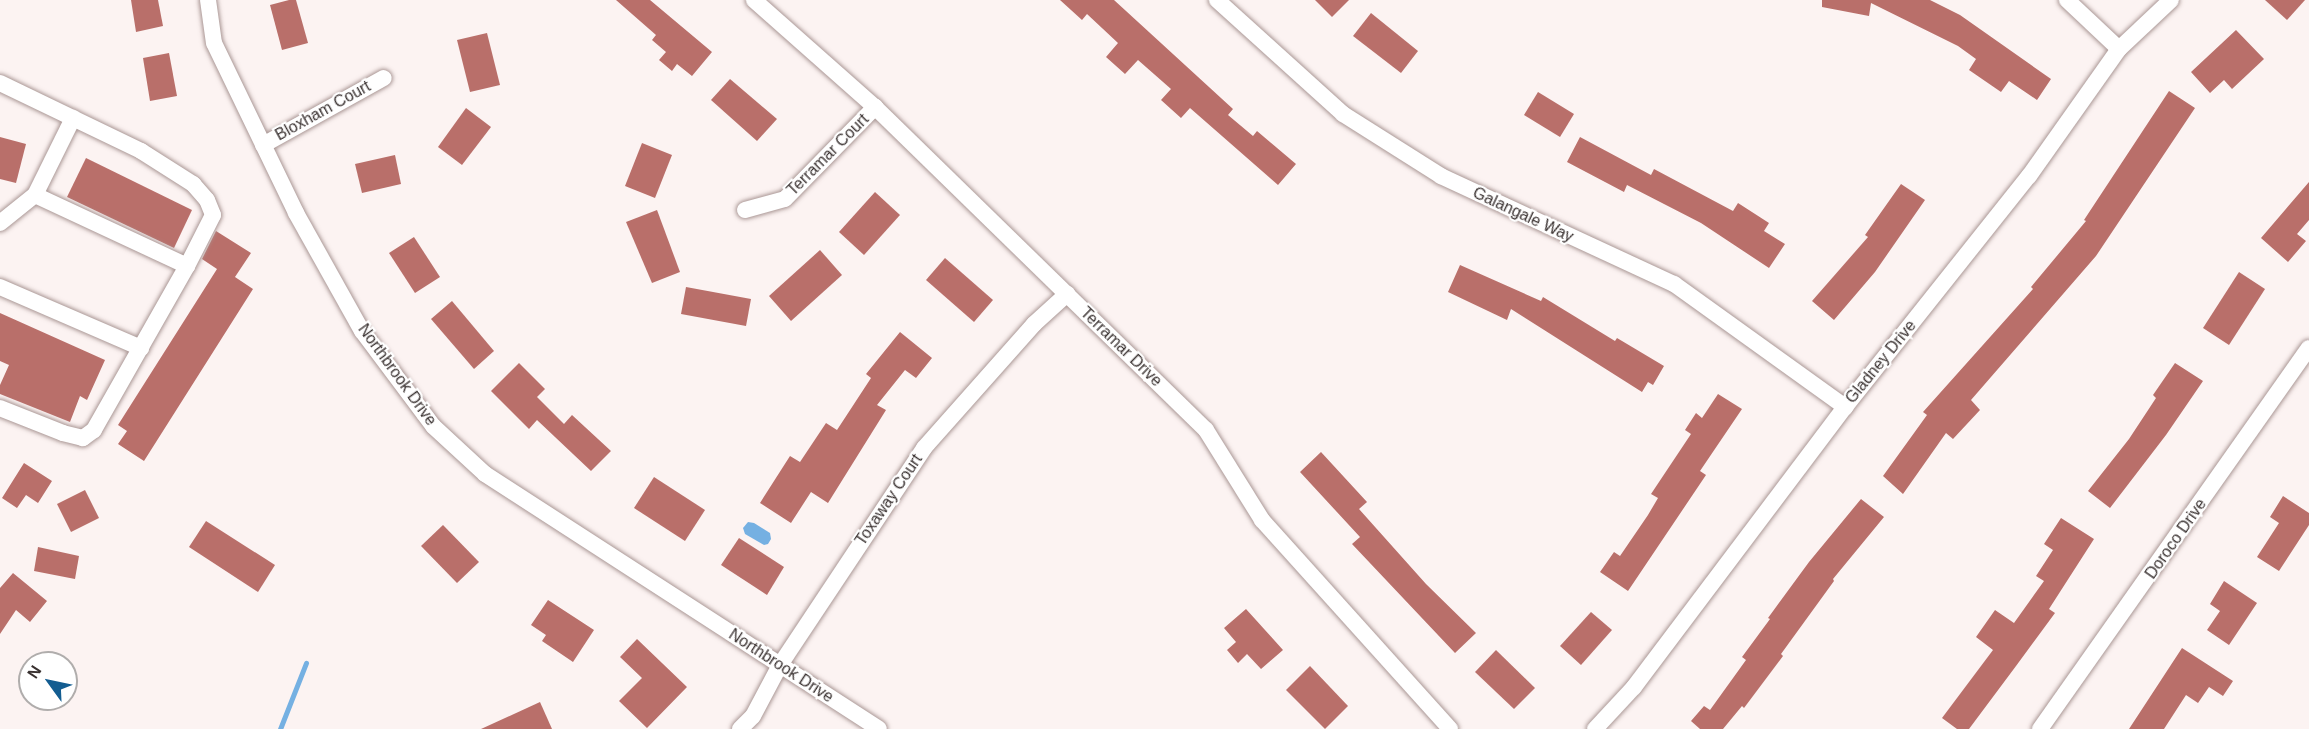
<!DOCTYPE html>
<style>
body{margin:0}
#map{position:relative;width:2309px;height:729px;overflow:hidden;background:#fcf3f2;font-family:Arial,sans-serif}
div>[style]{position:absolute}
[style*='--x']{left:calc(var(--x)*1px);top:calc(var(--y)*1px);width:calc(var(--w)*1px);rotate:calc(var(--a)*1deg)}
.water>*{inset:0;background:#75b0e2}
.stream>*{height:5px;margin:-2.5px;padding:0 2.5px;transform-origin:2.5px;border-radius:2.5px;background:#75b0e2}
.building>*{inset:0;background:#b96f6a}
.roads{filter:drop-shadow(0 0 2px #aa9795) drop-shadow(0 0 2px #aa9795)}
.street>*{height:16px;margin:-8px;padding:0 8px;transform-origin:8px;border-radius:8px;background:#fff}
span{translate:-50% -50%;white-space:nowrap;text-align:center;line-height:1.15;-webkit-text-stroke:4.5px #fff;paint-order:stroke}
.street-label{font-size:16px;color:#393130}
.north{position:absolute;left:18px;top:651px;width:60px;height:60px;box-sizing:border-box;background:#fff;border:2px solid #b0adac;border-radius:50%;rotate:303deg;font-size:16px;font-weight:700;line-height:24px;text-align:center;color:#393130}
.north::after{content:'';display:block;margin:auto;width:21px;height:27px;background:#135d91;clip-path:polygon(50% 0,100% 100%,50% 72%,0 100%)}
</style>
<div id="map">
<div class="water">
<div style="clip-path:polygon(748px 522px,754px 523px,770px 533px,771px 539px,768px 544px,764px 545px,745px 534px,743px 528px)"></div>
</div>
<div class="stream">
<div style="--x:280;--y:729;--w:71;--a:-68.5"></div>
</div>
<div class="building">
<div style="clip-path:polygon(131px 0,158px 0,163px 26px,136px 32px)"></div>
<div style="clip-path:polygon(289px 0,296px 0,308px 43px,282px 50px,270px 5px)"></div>
<div style="clip-path:polygon(616px 0,650px 0,712px 52px,692px 76px,677px 64px,672px 71px,659px 60px,666px 52px,652px 40px,656px 35px)"></div>
<div style="clip-path:polygon(1060px 0,1114px 0,1233px 109px,1228px 115px,1253px 136px,1257px 131px,1296px 164px,1278px 185px,1190px 108px,1181px 118px,1161px 100px,1171px 89px,1138px 60px,1125px 74px,1106px 57px,1118px 43px,1087px 14px,1082px 20px)"></div>
<div style="clip-path:polygon(1315px 0,1349px 0,1332px 17px)"></div>
<div style="clip-path:polygon(1822px 0,1930px 0,1960px 15px,2051px 79px,2037px 100px,2009px 81px,2001px 92px,1969px 70px,1976px 59px,1958px 46px,1871px 3px,1869px 16px,1822px 7px)"></div>
<div style="clip-path:polygon(2265px 0,2305px 0,2287px 20px)"></div>
<div style="clip-path:polygon(1371px 13px,1418px 51px,1401px 73px,1353px 36px)"></div>
<div style="clip-path:polygon(2236px 30px,2264px 59px,2232px 89px,2224px 80px,2210px 93px,2191px 72px)"></div>
<div style="clip-path:polygon(487px 33px,500px 85px,470px 92px,457px 40px)"></div>
<div style="clip-path:polygon(169px 53px,177px 96px,150px 101px,143px 58px)"></div>
<div style="clip-path:polygon(730px 79px,777px 119px,757px 141px,711px 100px)"></div>
<div style="clip-path:polygon(2169px 91px,2195px 108px,2096px 256px,1971px 400px,1980px 410px,1953px 439px,1946px 433px,1903px 494px,1883px 476px,1927px 415px,1923px 412px,2033px 289px,2031px 287px,2086px 221px,2084px 220px)"></div>
<div style="clip-path:polygon(1538px 92px,1574px 114px,1560px 137px,1524px 115px)"></div>
<div style="clip-path:polygon(466px 108px,491px 127px,462px 165px,438px 147px)"></div>
<div style="clip-path:polygon(0 137px,26px 144px,16px 183px,0 179px)"></div>
<div style="clip-path:polygon(1580px 137px,1651px 175px,1654px 169px,1733px 211px,1738px 203px,1769px 223px,1764px 231px,1785px 244px,1769px 268px,1701px 223px,1627px 185px,1624px 192px,1567px 162px)"></div>
<div style="clip-path:polygon(642px 143px,672px 155px,655px 198px,625px 186px)"></div>
<div style="clip-path:polygon(395px 155px,401px 184px,362px 193px,355px 164px)"></div>
<div style="clip-path:polygon(86px 158px,192px 210px,174px 248px,67px 197px)"></div>
<div style="clip-path:polygon(2309px 182px,2309px 220px,2297px 234px,2306px 241px,2288px 262px,2261px 238px)"></div>
<div style="clip-path:polygon(1901px 184px,1925px 200px,1875px 272px,1834px 320px,1812px 301px,1868px 237px,1865px 235px)"></div>
<div style="clip-path:polygon(875px 192px,900px 215px,864px 255px,839px 232px)"></div>
<div style="clip-path:polygon(657px 210px,680px 272px,652px 283px,626px 222px)"></div>
<div style="clip-path:polygon(216px 231px,251px 253px,235px 277px,253px 289px,144px 461px,118px 444px,127px 431px,118px 425px,217px 269px,202px 259px)"></div>
<div style="clip-path:polygon(414px 237px,440px 277px,415px 293px,389px 253px)"></div>
<div style="clip-path:polygon(820px 250px,842px 275px,791px 321px,769px 296px)"></div>
<div style="clip-path:polygon(945px 258px,993px 300px,974px 322px,926px 280px)"></div>
<div style="clip-path:polygon(1460px 265px,1541px 301px,1543px 297px,1615px 341px,1617px 338px,1664px 366px,1653px 385px,1648px 382px,1642px 392px,1511px 309px,1507px 320px,1448px 292px)"></div>
<div style="clip-path:polygon(2239px 272px,2265px 289px,2229px 345px,2203px 328px)"></div>
<div style="clip-path:polygon(686px 287px,751px 299px,746px 326px,681px 314px)"></div>
<div style="clip-path:polygon(452px 301px,494px 351px,474px 369px,431px 319px)"></div>
<div style="clip-path:polygon(0 313px,105px 360px,87px 400px,80px 396px,70px 422px,0 394px,0 385px,9px 365px,0 361px)"></div>
<div style="clip-path:polygon(900px 332px,932px 358px,916px 378px,905px 370px,877px 405px,886px 410px,828px 503px,811px 492px,791px 523px,760px 503px,790px 456px,800px 462px,826px 423px,837px 430px,871px 378px,866px 374px)"></div>
<div style="clip-path:polygon(519px 363px,545px 389px,537px 397px,564px 424px,572px 415px,611px 451px,591px 471px,537px 420px,529px 429px,491px 391px)"></div>
<div style="clip-path:polygon(2175px 363px,2203px 381px,2166px 435px,2110px 508px,2088px 491px,2129px 439px,2156px 398px,2153px 395px)"></div>
<div style="clip-path:polygon(1718px 394px,1742px 409px,1700px 471px,1706px 475px,1628px 591px,1600px 572px,1614px 552px,1620px 556px,1648px 515px,1658px 498px,1651px 494px,1691px 434px,1685px 430px,1696px 413px,1702px 418px)"></div>
<div style="clip-path:polygon(1321px 452px,1367px 502px,1359px 509px,1426px 584px,1476px 633px,1455px 653px,1352px 544px,1360px 537px,1300px 472px)"></div>
<div style="clip-path:polygon(24px 463px,52px 481px,38px 503px,26px 495px,17px 508px,2px 498px)"></div>
<div style="clip-path:polygon(654px 477px,705px 510px,685px 541px,634px 508px)"></div>
<div style="clip-path:polygon(85px 490px,99px 518px,71px 532px,57px 504px)"></div>
<div style="clip-path:polygon(2283px 496px,2309px 513px,2309px 525px,2279px 571px,2257px 557px,2279px 523px,2270px 517px)"></div>
<div style="clip-path:polygon(1861px 499px,1884px 517px,1833px 579px,1834px 581px,1781px 654px,1783px 656px,1744px 708px,1742px 706px,1723px 729px,1700px 729px,1691px 721px,1704px 706px,1710px 710px,1746px 660px,1742px 657px,1770px 619px,1768px 618px,1809px 562px)"></div>
<div style="clip-path:polygon(2061px 518px,2094px 539px,2049px 609px,2055px 613px,2016px 666px,1969px 729px,1957px 729px,1942px 718px,1993px 650px,1976px 637px,1995px 610px,2014px 623px,2044px 581px,2036px 576px,2053px 550px,2044px 544px)"></div>
<div style="clip-path:polygon(206px 521px,275px 565px,258px 592px,189px 547px)"></div>
<div style="clip-path:polygon(443px 525px,479px 562px,457px 583px,421px 546px)"></div>
<div style="clip-path:polygon(739px 538px,784px 567px,767px 595px,721px 565px)"></div>
<div style="clip-path:polygon(38px 547px,79px 556px,75px 579px,34px 571px)"></div>
<div style="clip-path:polygon(13px 573px,47px 601px,30px 622px,16px 610px,0 634px,0 588px)"></div>
<div style="clip-path:polygon(2224px 581px,2257px 603px,2229px 645px,2207px 630px,2220px 611px,2210px 604px)"></div>
<div style="clip-path:polygon(548px 600px,594px 630px,573px 662px,542px 641px,546px 635px,531px 625px)"></div>
<div style="clip-path:polygon(1246px 609px,1283px 650px,1261px 669px,1247px 654px,1238px 663px,1227px 650px,1236px 642px,1224px 628px)"></div>
<div style="clip-path:polygon(1591px 612px,1612px 630px,1581px 665px,1560px 646px)"></div>
<div style="clip-path:polygon(637px 639px,687px 687px,647px 728px,619px 701px,642px 678px,620px 657px)"></div>
<div style="clip-path:polygon(2182px 648px,2233px 681px,2223px 696px,2209px 687px,2198px 703px,2186px 695px,2164px 729px,2129px 729px)"></div>
<div style="clip-path:polygon(1496px 650px,1535px 688px,1514px 709px,1475px 672px)"></div>
<div style="clip-path:polygon(1310px 666px,1348px 706px,1325px 729px,1286px 690px)"></div>
<div style="clip-path:polygon(540px 702px,552px 729px,481px 729px)"></div>
</div>
<div class="roads">
<div class="street">
<div style="--x:208;--y:0;--w:43;--a:82.1"></div>
<div style="--x:214;--y:43;--w:189;--a:64.2"></div>
<div style="--x:296;--y:213;--w:135;--a:60.8"></div>
<div style="--x:362;--y:331;--w:119;--a:53.2"></div>
<div style="--x:433;--y:426;--w:71;--a:42.7"></div>
<div style="--x:485;--y:474;--w:469;--a:32.9"></div>
<div style="--x:754;--y:0;--w:162;--a:41.5"></div>
<div style="--x:875;--y:107;--w:462;--a:44.3"></div>
<div style="--x:1206;--y:430;--w:106;--a:58.1"></div>
<div style="--x:1262;--y:520;--w:281;--a:48"></div>
<div style="--x:1217;--y:0;--w:170;--a:42.1"></div>
<div style="--x:1343;--y:114;--w:116;--a:32.3"></div>
<div style="--x:1441;--y:176;--w:257;--a:24.9"></div>
<div style="--x:1674;--y:284;--w:211;--a:35.7"></div>
<div style="--x:2067;--y:0;--w:71;--a:43.3"></div>
<div style="--x:0;--y:83;--w:157;--a:25.7"></div>
<div style="--x:141;--y:151;--w:62;--a:32.4"></div>
<div style="--x:193;--y:184;--w:21;--a:49"></div>
<div style="--x:207;--y:200;--w:16;--a:68"></div>
<div style="--x:213;--y:215;--w:57;--a:117"></div>
<div style="--x:187;--y:266;--w:189;--a:119.6"></div>
<div style="--x:94;--y:430;--w:14;--a:144"></div>
<div style="--x:83;--y:438;--w:21;--a:-166"></div>
<div style="--x:63;--y:433;--w:68;--a:-158.4"></div>
<div style="--x:263;--y:145;--w:138;--a:-29"></div>
<div style="--x:35;--y:195;--w:168;--a:25"></div>
<div style="--x:745;--y:210;--w:41;--a:-15.4"></div>
<div style="--x:785;--y:199;--w:129;--a:-45.6"></div>
<div style="--x:0;--y:223;--w:45;--a:-38.7"></div>
<div style="--x:35;--y:195;--w:86;--a:-63.7"></div>
<div style="--x:0;--y:287;--w:154;--a:23.4"></div>
<div style="--x:740;--y:729;--w:18;--a:-45"></div>
<div style="--x:753;--y:716;--w:58;--a:-62.1"></div>
<div style="--x:780;--y:665;--w:260;--a:-56.4"></div>
<div style="--x:924;--y:448;--w:166;--a:-48.4"></div>
<div style="--x:1034;--y:324;--w:45;--a:-42.3"></div>
<div style="--x:1595;--y:729;--w:57;--a:-47.1"></div>
<div style="--x:1634;--y:687;--w:351;--a:-53"></div>
<div style="--x:1845;--y:407;--w:295;--a:-51.5"></div>
<div style="--x:2029;--y:176;--w:156;--a:-54.7"></div>
<div style="--x:2119;--y:49;--w:71;--a:-43.3"></div>
<div style="--x:2040;--y:729;--w:466;--a:-54.8"></div>
</div>
</div>
<div class="street-label">
<span style="left:323px;top:111px;rotate:-29deg">Bloxham Court</span>
<span style="left:828px;top:155px;rotate:-45deg">Terramar Court</span>
<span style="left:1523px;top:215px;rotate:25deg">Galangale Way</span>
<span style="left:1121px;top:347px;rotate:44deg">Terramar Drive</span>
<span style="left:1881px;top:362px;rotate:-51deg">Gladney Drive</span>
<span style="left:397px;top:375px;rotate:54deg">Northbrook Drive</span>
<span style="left:889px;top:500px;rotate:-56deg">Toxaway Court</span>
<span style="left:2176px;top:539px;rotate:-55deg">Doroco Drive</span>
<span style="left:781px;top:666px;rotate:33deg">Northbrook Drive</span>
</div>
<div class="north">N</div>
</div>
